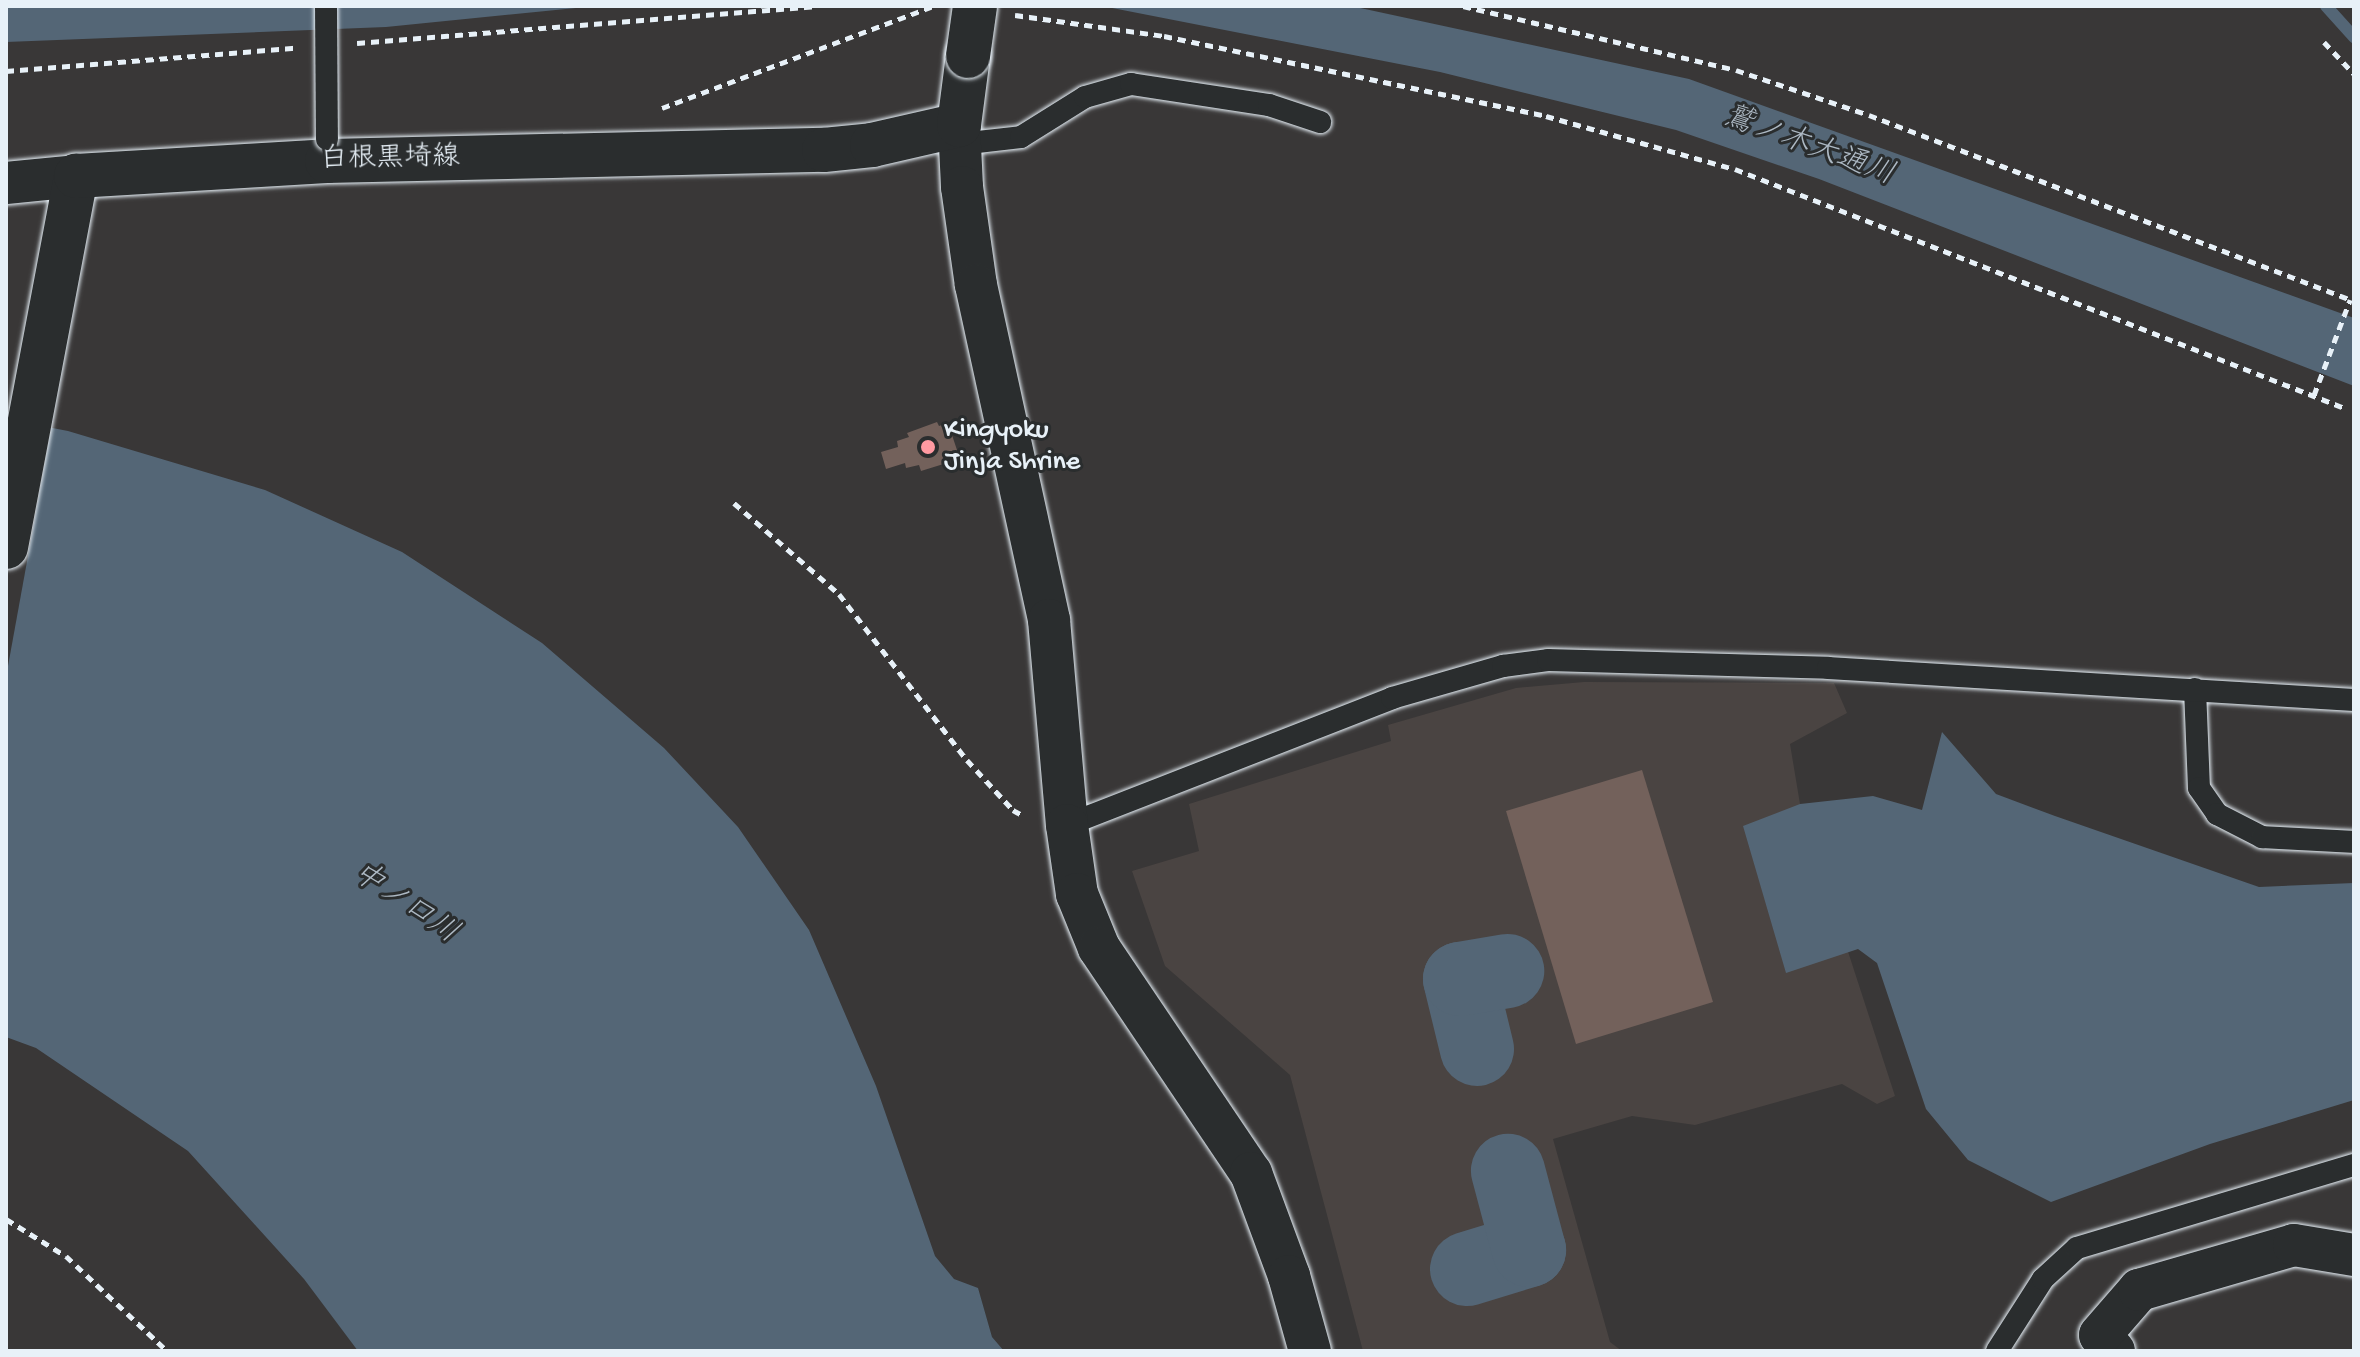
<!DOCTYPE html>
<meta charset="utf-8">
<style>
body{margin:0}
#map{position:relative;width:2360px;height:1357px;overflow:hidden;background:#393737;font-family:"Gochi Hand","Klee One",sans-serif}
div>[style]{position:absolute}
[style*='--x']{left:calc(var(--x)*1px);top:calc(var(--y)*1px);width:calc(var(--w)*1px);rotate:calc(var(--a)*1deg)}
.built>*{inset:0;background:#4a4442}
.water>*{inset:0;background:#546676}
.pier>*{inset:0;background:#393737}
.stream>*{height:12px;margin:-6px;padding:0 6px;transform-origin:6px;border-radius:6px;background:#546676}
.river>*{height:74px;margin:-37px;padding:0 37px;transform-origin:37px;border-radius:37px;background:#546676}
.building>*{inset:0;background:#73615b}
.path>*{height:5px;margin-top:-2.5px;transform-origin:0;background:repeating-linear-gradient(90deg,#e8f1f8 0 8px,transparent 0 14px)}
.roads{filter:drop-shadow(0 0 2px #e8f1f8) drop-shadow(0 0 2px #e8f1f8)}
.lane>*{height:22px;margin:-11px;padding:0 11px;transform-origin:11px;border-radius:11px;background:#2a2d2e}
.street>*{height:42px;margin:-21px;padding:0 21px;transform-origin:21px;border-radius:21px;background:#2a2d2e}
.secondary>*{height:44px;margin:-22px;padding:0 22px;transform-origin:22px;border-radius:22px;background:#2a2d2e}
.bridges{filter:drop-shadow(0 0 2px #e8f1f8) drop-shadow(0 0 2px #e8f1f8)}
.lane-bridge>*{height:22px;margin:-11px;padding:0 11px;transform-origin:11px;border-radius:11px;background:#2a2d2e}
.secondary-bridge>*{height:44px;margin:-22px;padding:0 22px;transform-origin:22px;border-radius:22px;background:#2a2d2e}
.dots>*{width:22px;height:22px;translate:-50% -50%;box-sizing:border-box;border:4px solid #2a2d2e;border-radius:50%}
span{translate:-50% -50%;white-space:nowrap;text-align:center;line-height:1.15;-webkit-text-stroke:6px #2a2d2e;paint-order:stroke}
.street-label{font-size:28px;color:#e8f1f8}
.poi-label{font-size:28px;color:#e8f1f8}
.left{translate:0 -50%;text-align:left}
.water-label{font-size:30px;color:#adb9c4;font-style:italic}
.frame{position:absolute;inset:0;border:8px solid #e8f1f8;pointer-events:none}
</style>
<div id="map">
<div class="built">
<div style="clip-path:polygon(1584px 682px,1834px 683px,1847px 713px,1790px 744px,1800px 804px,1895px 1096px,1877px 1104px,1842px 1084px,1695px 1125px,1632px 1116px,1553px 1139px,1610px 1342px,1622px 1351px,1363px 1351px,1290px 1075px,1165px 966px,1132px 871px,1199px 851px,1189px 804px,1391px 741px,1388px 725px,1516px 688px)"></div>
</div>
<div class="water">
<div style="clip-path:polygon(6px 6px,596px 6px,386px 27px,6px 42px)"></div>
<div style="clip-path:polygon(1102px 6px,1351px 6px,1689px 79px,2354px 318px,2354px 386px,1819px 179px,1676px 130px,1440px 72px)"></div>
<div style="clip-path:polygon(6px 419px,68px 431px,265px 490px,402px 552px,542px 643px,664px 748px,738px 827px,809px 930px,876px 1086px,935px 1256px,954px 1279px,978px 1288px,992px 1337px,1004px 1351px,358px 1351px,304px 1279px,188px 1151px,36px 1048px,6px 1037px)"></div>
<div style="clip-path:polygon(1942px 732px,1996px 794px,2055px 816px,2259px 887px,2354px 883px,2354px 1100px,2210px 1144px,2051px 1202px,1968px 1160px,1926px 1109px,1877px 963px,1858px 949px,1786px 973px,1743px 826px,1800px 804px,1873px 796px,1922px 810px)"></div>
</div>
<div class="pier">
<div style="clip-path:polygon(8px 415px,52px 424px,6px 677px,6px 427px)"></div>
</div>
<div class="stream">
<div style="--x:2326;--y:6;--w:42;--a:47.9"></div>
</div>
<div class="river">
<div style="--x:1477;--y:1049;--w:72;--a:-103.7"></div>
<div style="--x:1460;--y:979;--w:48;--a:-9.7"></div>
<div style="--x:1467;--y:1269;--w:65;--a:-17"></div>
<div style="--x:1529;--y:1250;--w:82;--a:-104.9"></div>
</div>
<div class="building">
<div style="clip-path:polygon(937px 422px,939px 426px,948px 423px,958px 453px,949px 457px,950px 462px,921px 471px,919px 465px,906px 468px,905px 463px,886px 469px,881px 452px,898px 447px,897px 441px,909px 437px,907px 433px)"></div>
<div style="clip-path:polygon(1642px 770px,1713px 1002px,1576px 1044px,1506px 811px)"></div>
</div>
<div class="path">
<div style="--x:1463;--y:6;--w:280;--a:13.2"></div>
<div style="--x:1736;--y:70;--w:140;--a:18.7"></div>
<div style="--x:1869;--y:115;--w:519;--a:20.98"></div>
<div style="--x:1015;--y:15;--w:150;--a:8"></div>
<div style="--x:1164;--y:36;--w:390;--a:11.8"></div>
<div style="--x:1546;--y:116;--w:196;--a:15.7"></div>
<div style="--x:1735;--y:169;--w:657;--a:21.41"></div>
<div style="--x:2324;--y:42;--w:44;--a:46.8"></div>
<div style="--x:357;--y:43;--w:459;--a:-4.6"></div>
<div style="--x:6;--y:71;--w:290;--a:-4.6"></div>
<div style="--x:662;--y:108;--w:290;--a:-20.6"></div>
<div style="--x:2314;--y:395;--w:102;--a:-69.2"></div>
<div style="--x:734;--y:503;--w:139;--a:40.9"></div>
<div style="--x:839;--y:594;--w:210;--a:52.4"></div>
<div style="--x:967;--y:760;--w:68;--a:47.4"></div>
<div style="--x:1013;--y:810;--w:13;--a:29"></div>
<div style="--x:6;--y:1219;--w:70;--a:31.7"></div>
<div style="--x:66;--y:1256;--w:139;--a:43.2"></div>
</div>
<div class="roads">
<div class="lane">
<div style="--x:960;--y:144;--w:61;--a:-6.5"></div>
<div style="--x:1021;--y:137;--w:75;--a:-32"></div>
<div style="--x:1085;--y:97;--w:48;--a:-15.8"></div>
<div style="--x:1131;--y:84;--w:140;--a:8.7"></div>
<div style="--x:1269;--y:105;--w:54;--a:18.4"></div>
<div style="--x:2195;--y:689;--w:99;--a:87.7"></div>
<div style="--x:2199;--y:788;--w:32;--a:55"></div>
<div style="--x:2217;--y:814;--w:51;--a:27.1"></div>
<div style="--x:2262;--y:837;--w:92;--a:3.1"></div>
<div style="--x:1067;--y:825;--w:349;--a:-21.3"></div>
<div style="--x:1392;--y:698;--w:116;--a:-16.1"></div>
<div style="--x:1503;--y:666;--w:45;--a:-7.6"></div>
<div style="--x:1548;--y:660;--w:280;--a:1.6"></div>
<div style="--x:1828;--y:668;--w:527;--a:3.48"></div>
<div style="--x:1997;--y:1351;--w:85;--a:-57.4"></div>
<div style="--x:2043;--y:1279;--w:46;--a:-42.4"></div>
<div style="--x:2077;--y:1248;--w:289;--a:-16.7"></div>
</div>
<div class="street">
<div style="--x:959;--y:125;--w:62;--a:87.2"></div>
<div style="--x:962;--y:187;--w:99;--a:81.9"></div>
<div style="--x:976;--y:285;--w:343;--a:77.7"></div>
<div style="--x:1049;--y:620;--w:206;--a:85"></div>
<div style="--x:1067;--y:825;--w:70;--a:81.8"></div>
<div style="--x:1077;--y:894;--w:58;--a:67.8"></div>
<div style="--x:1099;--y:948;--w:272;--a:56"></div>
<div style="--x:1251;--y:1173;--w:110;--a:69.7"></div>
<div style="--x:1289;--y:1276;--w:78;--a:74.4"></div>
<div style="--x:6;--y:183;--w:70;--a:-5.7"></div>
<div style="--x:2114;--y:1351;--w:21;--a:-131"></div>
<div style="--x:2100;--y:1335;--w:60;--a:-49.1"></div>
<div style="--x:2139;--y:1290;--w:161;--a:-16.2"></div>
<div style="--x:2294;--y:1245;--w:61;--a:9.5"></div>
</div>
<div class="secondary">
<div style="--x:6;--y:547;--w:378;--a:-79.3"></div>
<div style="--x:76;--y:176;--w:251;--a:-3.4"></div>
<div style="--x:327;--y:161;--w:497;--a:-1.3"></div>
<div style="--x:824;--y:150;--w:48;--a:-5.9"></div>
<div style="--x:872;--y:145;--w:89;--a:-12.9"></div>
<div style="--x:959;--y:125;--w:70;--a:-82.6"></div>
</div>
</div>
<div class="bridges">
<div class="lane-bridge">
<div style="--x:326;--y:6;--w:133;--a:89.6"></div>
</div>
<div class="secondary-bridge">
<div style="--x:968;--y:56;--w:50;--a:-82"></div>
</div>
</div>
<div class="dots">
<div style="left:928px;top:447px;background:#ff9aa2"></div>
</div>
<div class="street-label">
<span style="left:390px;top:160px;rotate:-1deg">白根黒埼線</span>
</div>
<div class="poi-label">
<span class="left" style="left:944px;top:447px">Kingyoku<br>Jinja Shrine</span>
</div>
<div class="water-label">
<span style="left:1808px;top:148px;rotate:20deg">鷲ノ木大通川</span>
<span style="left:404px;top:905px;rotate:34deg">中ノ口川</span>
</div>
<div class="frame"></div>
</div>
